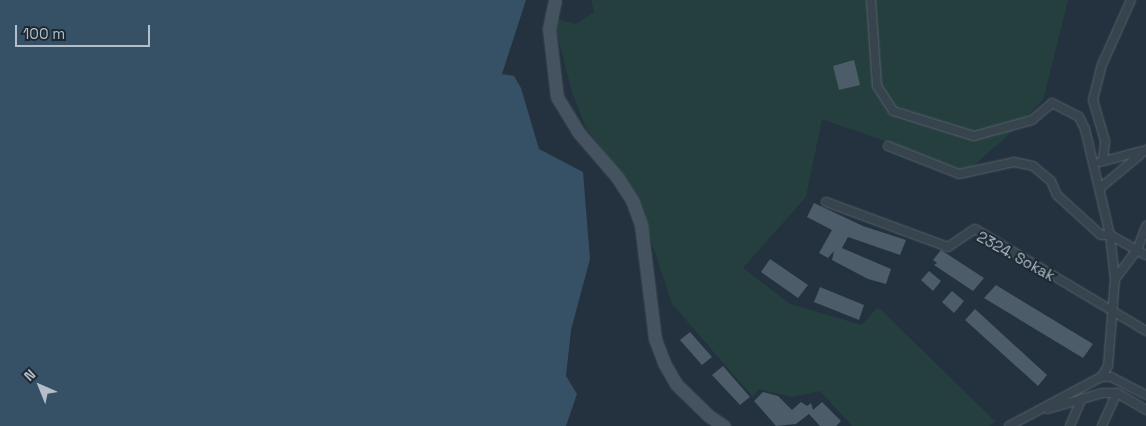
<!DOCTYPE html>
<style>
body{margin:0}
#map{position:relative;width:1146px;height:426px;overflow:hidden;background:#23323e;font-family:"Space Grotesk",sans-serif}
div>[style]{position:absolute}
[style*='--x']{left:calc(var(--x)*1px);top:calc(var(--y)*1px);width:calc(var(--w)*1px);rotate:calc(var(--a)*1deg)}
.green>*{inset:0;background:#253f3f}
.water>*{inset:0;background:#365165}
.building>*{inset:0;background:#4c5c69}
.roads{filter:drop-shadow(0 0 1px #55616c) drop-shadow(0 0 1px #55616c)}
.street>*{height:8px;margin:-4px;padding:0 4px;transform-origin:4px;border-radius:4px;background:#37444e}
.secondary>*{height:11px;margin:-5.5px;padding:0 5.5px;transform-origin:5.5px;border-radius:5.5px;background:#455361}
span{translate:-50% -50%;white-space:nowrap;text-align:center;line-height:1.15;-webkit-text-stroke:4px #1c2933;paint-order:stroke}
.street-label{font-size:15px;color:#b3bec9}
.north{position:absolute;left:15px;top:361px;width:50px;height:50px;-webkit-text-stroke:4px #1c2933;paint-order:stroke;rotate:316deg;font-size:14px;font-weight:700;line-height:20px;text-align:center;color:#b3bec9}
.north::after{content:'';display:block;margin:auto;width:18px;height:22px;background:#b3bec9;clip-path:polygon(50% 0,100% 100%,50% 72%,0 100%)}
.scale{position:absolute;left:15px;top:25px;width:135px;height:22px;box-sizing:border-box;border:2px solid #b3bec9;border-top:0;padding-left:6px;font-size:15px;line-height:18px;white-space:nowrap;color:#b3bec9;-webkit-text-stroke:4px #1c2933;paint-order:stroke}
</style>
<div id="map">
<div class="green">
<div style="clip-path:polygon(591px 0,1068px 0,1043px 100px,1006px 137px,964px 174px,910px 150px,822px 119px,806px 197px,743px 268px,790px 304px,862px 325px,878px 307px,996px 422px,989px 426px,852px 426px,820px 391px,793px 397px,759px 389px,753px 397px,672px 304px,636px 195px,586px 128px,572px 92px,553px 18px,576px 24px,594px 12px)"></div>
</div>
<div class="water">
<div style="clip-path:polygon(0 0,526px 0,502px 74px,514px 76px,521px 88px,539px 149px,583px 172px,590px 259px,571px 330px,566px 376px,577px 394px,566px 426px,0 426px)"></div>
</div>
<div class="building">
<div style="clip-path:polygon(854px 60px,860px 85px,839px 90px,833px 66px)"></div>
<div style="clip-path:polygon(814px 203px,863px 226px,906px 240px,900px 255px,848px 237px,842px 248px,891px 269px,886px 284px,868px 279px,832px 260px,834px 251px,828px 258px,819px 253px,832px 230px,807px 217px)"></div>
<div style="clip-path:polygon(941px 250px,984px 278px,973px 291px,934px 265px,937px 263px,933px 260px)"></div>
<div style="clip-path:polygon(770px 259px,808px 285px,798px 298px,761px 272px)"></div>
<div style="clip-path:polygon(929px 271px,941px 281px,933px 291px,921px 280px)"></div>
<div style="clip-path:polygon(996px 285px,1093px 344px,1083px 358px,984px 298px)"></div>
<div style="clip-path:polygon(820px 287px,864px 305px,859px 320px,814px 302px)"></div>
<div style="clip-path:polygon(952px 291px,964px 301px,954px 313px,942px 302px)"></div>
<div style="clip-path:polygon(975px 309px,1047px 375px,1038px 386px,965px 320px)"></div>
<div style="clip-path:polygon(690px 332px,712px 357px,702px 365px,680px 340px)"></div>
<div style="clip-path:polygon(723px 366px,750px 397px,740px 405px,712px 375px)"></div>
<div style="clip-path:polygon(763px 392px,778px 396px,792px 410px,801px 402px,807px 406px,811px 403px,813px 410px,822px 402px,841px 421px,836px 426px,820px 426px,809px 414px,796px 424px,776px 426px,754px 401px)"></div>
</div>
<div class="roads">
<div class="street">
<div style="--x:871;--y:0;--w:86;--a:86"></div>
<div style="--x:877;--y:86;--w:30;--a:57"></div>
<div style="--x:893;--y:111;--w:85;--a:17.2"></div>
<div style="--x:974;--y:136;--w:60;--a:-15.4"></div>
<div style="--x:1032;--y:120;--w:26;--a:-40"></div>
<div style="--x:1052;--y:103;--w:30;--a:27"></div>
<div style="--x:1079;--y:117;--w:13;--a:63"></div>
<div style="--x:1085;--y:129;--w:109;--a:76.7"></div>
<div style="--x:1110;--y:235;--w:44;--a:83.5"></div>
<div style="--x:1115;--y:279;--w:87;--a:94.6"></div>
<div style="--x:1108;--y:366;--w:13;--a:122"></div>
<div style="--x:1101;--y:377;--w:104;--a:152"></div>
<div style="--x:888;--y:146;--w:76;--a:21.5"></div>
<div style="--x:959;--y:174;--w:56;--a:-12.3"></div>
<div style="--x:1014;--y:162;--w:19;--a:12"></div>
<div style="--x:1033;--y:166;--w:23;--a:40"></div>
<div style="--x:1051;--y:181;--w:15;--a:67"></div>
<div style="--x:1057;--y:195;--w:59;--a:42.3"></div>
<div style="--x:1101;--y:235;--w:9;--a:0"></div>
<div style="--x:1103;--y:161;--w:20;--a:-84"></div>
<div style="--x:1105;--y:141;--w:43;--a:-106.3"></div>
<div style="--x:1093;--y:100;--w:34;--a:-76"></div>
<div style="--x:1101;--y:67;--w:73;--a:-65.9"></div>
<div style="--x:1100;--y:162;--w:43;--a:-14.7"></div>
<div style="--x:1100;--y:188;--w:60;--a:-39.6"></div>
<div style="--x:826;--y:202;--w:130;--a:20.2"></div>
<div style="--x:948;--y:247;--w:32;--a:-34"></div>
<div style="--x:975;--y:229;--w:199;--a:30.8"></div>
<div style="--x:1110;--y:235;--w:41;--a:29.1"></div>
<div style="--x:1115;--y:279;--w:36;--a:-53"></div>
<div style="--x:1137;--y:250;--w:26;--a:-69"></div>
<div style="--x:1101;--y:377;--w:10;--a:0"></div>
<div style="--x:1111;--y:377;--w:39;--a:27"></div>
<div style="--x:1048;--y:409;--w:56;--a:-16.5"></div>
<div style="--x:1102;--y:393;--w:15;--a:0"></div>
<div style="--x:1117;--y:393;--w:34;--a:30"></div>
<div style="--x:1070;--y:426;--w:30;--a:-67"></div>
<div style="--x:1102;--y:426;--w:36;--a:-66"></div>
</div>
<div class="secondary">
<div style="--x:555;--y:0;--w:30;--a:102"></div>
<div style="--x:549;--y:29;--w:68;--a:83.3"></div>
<div style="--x:557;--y:97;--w:42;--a:58.6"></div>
<div style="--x:579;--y:133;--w:58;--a:49.2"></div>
<div style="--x:617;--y:177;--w:27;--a:57"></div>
<div style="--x:632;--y:200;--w:27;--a:70"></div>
<div style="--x:641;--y:225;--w:115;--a:83"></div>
<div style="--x:655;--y:339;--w:26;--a:69"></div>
<div style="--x:664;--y:363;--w:24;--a:60"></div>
<div style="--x:676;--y:384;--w:46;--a:44.1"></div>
<div style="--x:709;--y:416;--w:18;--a:34"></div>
</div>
</div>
<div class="street-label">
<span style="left:1016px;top:256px;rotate:29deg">2324. Sokak</span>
</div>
<div class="north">N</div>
<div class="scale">100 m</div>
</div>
